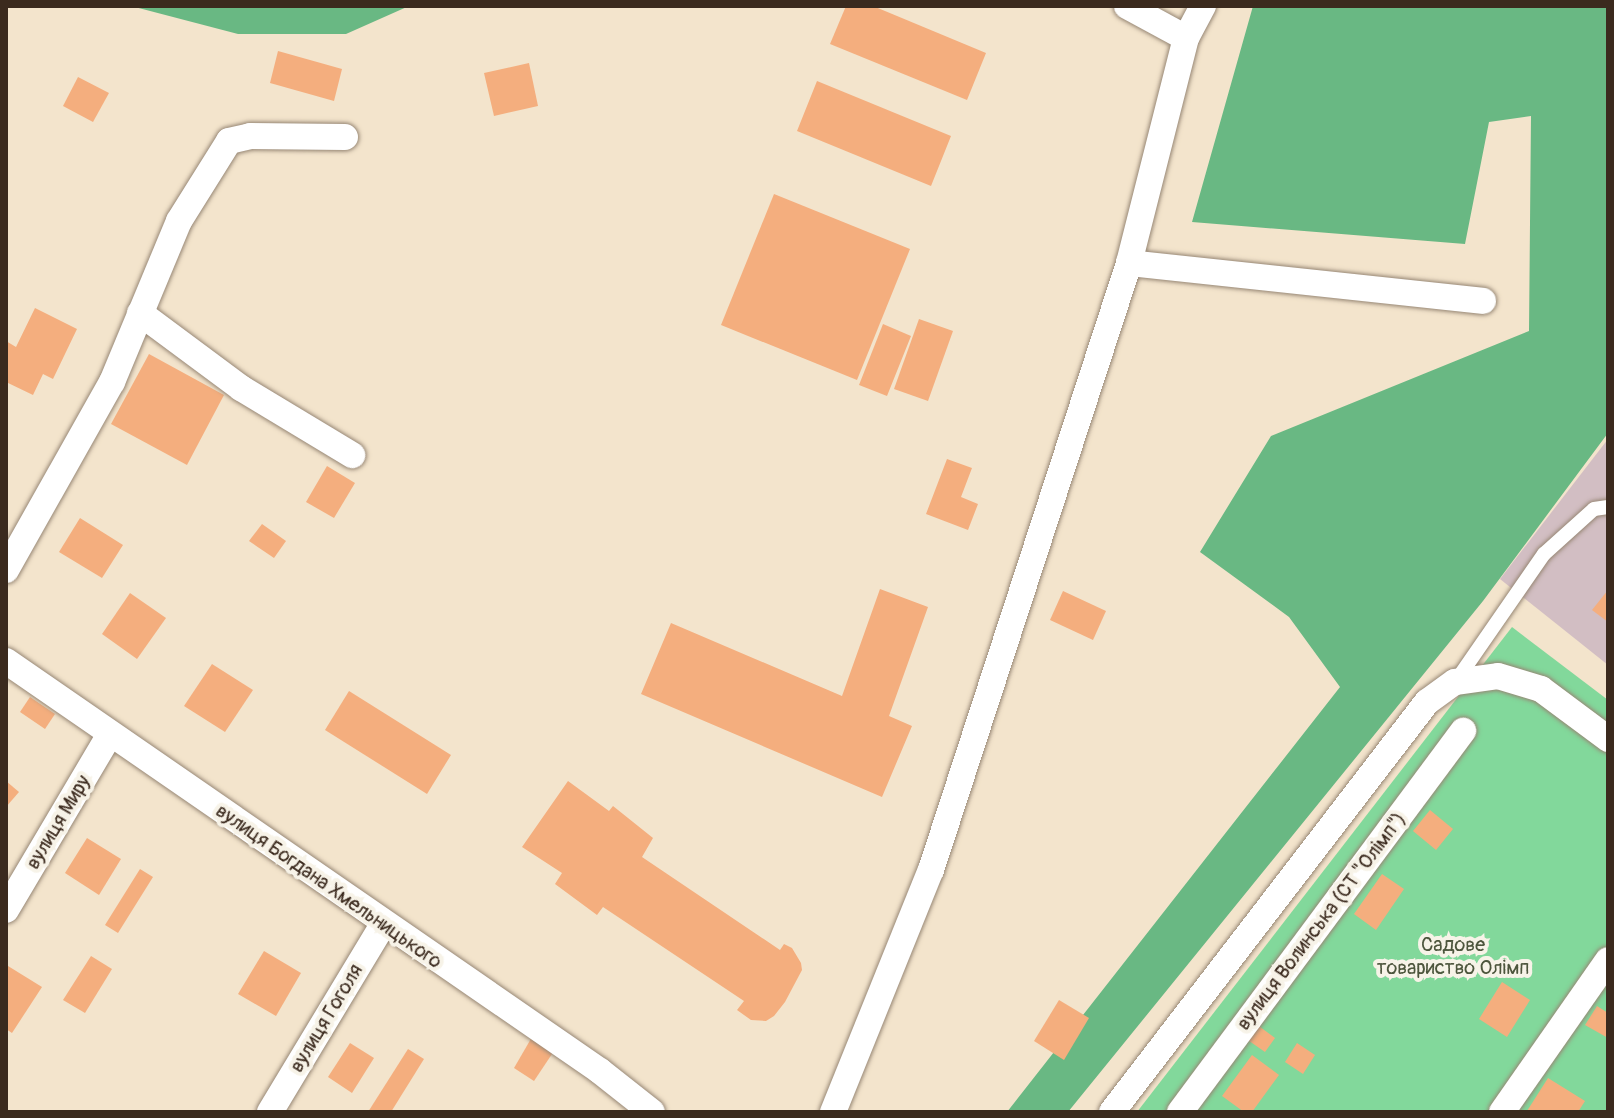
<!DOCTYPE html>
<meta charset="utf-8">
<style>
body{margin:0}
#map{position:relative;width:1614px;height:1118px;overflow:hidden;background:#f3e4cc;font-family:Pangolin,sans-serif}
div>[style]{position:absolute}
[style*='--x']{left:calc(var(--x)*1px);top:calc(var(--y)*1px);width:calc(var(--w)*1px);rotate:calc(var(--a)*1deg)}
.industrial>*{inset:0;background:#d2bec3}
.green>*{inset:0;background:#82d89b}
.forest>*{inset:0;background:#69b883}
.building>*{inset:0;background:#f4ae7e}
.roads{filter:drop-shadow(0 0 2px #978775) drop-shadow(0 0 2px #978775)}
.service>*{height:14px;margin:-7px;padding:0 7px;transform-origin:7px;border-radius:7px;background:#fff}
.minor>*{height:26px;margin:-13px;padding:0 13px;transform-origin:13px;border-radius:13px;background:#fff}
span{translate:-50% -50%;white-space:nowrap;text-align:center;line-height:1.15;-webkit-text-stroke:8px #f7f3e8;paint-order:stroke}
.street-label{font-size:20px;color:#3b2a1e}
.park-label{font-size:20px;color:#4d563d}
.frame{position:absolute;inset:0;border:8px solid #3b2a1e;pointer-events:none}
</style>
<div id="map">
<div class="industrial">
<div style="clip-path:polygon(1608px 439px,1608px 665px,1500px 579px)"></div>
</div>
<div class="green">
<div style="clip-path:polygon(1512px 627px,1608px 700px,1608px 1112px,1137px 1112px)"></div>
</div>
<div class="forest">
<div style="clip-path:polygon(131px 6px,409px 6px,346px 34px,238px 34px)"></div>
<div style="clip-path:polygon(1253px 6px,1608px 6px,1608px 433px,1483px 601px,1068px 1112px,1007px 1112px,1340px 687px,1289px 617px,1200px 552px,1271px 436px,1529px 331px,1531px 116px,1489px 122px,1465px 244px,1192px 222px)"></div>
</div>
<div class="building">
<div style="clip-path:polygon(846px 6px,873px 6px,986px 53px,967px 100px,830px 44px)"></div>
<div style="clip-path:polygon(278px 51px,342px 69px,334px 101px,270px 83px)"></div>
<div style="clip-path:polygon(529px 63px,538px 106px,494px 116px,484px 73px)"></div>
<div style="clip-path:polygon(78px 77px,109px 93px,93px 122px,63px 106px)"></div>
<div style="clip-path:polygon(817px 81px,951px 136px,931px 186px,797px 131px)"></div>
<div style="clip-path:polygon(774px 194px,910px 249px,857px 380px,721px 325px)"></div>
<div style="clip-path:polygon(35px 308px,77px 329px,53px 379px,43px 374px,33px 395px,6px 382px,6px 341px,16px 347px)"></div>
<div style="clip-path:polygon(919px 319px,953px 331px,928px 401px,894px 389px)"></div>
<div style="clip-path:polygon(883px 324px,911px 336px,887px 396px,859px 385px)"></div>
<div style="clip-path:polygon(149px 354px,224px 395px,187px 465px,111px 424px)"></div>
<div style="clip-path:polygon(947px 459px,972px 468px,961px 497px,978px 504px,968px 530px,926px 514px)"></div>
<div style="clip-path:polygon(327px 466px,355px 483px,334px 518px,306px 502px)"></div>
<div style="clip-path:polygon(80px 518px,123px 545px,102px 578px,59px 552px)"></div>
<div style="clip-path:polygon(262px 524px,286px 541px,274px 558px,249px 541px)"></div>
<div style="clip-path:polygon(880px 589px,928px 607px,889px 716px,912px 726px,882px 797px,641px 694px,671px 623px,842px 696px)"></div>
<div style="clip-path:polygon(1608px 590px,1608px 622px,1592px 610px)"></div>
<div style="clip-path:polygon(1063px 591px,1106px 611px,1093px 640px,1050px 620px)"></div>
<div style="clip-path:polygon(130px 593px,166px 618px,137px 659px,102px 634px)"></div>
<div style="clip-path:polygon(212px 664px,253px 690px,225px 732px,184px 706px)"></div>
<div style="clip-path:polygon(349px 691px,451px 755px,427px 794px,325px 730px)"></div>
<div style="clip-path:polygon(30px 697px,55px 714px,45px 729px,20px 712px)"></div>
<div style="clip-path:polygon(6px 781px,19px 792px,6px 807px)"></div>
<div style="clip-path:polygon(568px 781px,609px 811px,613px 806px,653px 838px,642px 857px,780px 950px,784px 944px,792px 948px,801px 963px,802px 970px,785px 1002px,774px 1016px,766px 1021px,751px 1020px,737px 1010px,744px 1001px,603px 907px,597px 915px,555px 884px,562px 873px,522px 847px)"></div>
<div style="clip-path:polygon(1430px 810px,1453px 829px,1436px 850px,1413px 831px)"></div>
<div style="clip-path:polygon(87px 838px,121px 859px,99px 895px,65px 873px)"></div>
<div style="clip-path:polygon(140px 869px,153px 877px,118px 933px,105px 925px)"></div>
<div style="clip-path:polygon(1382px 874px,1404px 889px,1376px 930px,1354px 914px)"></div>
<div style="clip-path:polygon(264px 951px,301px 973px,276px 1016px,238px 994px)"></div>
<div style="clip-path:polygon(91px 956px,112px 969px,85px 1013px,63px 1000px)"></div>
<div style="clip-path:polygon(8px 966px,42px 987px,12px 1033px,6px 1029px)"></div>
<div style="clip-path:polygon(1502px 982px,1530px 1000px,1507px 1037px,1479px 1019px)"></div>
<div style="clip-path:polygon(1059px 1000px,1089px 1018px,1064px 1060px,1034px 1041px)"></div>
<div style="clip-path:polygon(1597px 1006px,1608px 1013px,1608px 1038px,1585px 1025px)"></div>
<div style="clip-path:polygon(1252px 1021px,1275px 1038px,1265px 1052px,1242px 1036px)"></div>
<div style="clip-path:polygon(532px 1037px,554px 1051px,534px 1081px,514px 1068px)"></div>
<div style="clip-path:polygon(350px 1043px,374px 1058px,352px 1093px,328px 1077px)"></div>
<div style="clip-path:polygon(1297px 1043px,1315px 1055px,1303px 1074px,1285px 1062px)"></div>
<div style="clip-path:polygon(408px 1049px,424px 1059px,391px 1112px,368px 1112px)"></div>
<div style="clip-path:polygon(1252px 1055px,1279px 1075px,1252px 1112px,1244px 1112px,1222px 1096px)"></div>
<div style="clip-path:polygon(1548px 1078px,1585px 1101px,1578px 1112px,1527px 1111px)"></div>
</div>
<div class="roads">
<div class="service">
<div style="--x:1456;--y:681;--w:155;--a:-55.3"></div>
<div style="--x:1544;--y:554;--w:67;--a:-42"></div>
<div style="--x:1594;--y:509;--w:14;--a:-8"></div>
</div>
<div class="minor">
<div style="--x:1127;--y:6;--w:67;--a:28.5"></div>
<div style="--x:1129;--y:263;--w:356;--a:6.1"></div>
<div style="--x:140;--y:313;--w:126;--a:36.6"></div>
<div style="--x:241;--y:388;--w:130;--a:31.1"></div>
<div style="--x:6;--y:570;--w:216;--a:-60.6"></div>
<div style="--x:112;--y:382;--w:174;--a:-67.4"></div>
<div style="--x:179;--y:221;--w:94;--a:-58"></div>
<div style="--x:229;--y:141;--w:22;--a:-13"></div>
<div style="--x:250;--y:136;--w:95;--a:0.6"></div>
<div style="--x:6;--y:661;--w:722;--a:34.61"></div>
<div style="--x:600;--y:1071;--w:66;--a:38.3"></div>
<div style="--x:6;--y:910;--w:204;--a:-59.4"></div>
<div style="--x:270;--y:1112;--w:218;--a:-58.9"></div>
<div style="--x:833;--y:1112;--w:261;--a:-68"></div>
<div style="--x:931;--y:870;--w:638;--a:-71.93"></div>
<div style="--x:1129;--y:263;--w:232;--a:-75.8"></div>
<div style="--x:1186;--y:38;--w:36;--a:-62"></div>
<div style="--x:1112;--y:1112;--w:517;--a:-52.47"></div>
<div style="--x:1427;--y:702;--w:34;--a:-36"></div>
<div style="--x:1455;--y:682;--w:43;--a:-7.9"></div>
<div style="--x:1498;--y:676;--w:45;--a:16.8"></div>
<div style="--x:1541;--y:689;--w:84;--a:36.7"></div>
<div style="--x:1180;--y:1112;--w:475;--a:-53.4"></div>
<div style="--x:1502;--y:1112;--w:185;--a:-55.1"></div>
</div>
</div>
<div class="street-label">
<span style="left:58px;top:822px;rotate:-59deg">вулиця Миру</span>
<span style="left:329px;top:886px;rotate:35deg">вулиця Богдана Хмельницького</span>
<span style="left:1321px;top:921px;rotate:-53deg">вулиця Волинська (СТ "Олімп")</span>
<span style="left:326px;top:1018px;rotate:-59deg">вулиця Гоголя</span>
</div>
<div class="park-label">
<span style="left:1453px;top:956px">Садове<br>товариство Олімп</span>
</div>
<div class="frame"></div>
</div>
